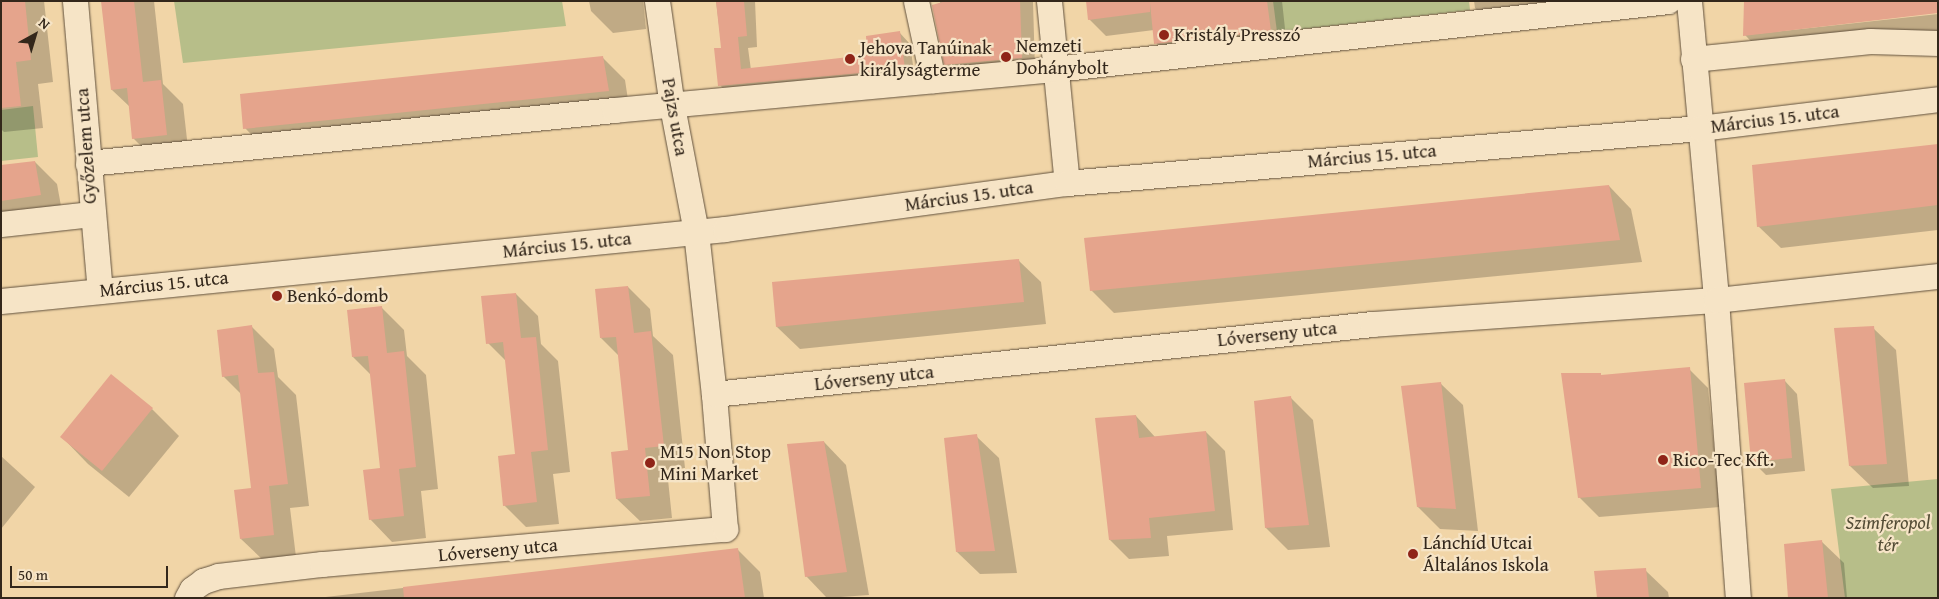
<!DOCTYPE html>
<meta charset="utf-8">
<style>
body{margin:0}
#map{position:relative;width:1939px;height:599px;overflow:hidden;background:#f1d5a7;font-family:"Gentium Book Plus",serif}
div>[style]{position:absolute}
[style*='--x']{left:calc(var(--x)*1px);top:calc(var(--y)*1px);width:calc(var(--w)*1px);rotate:calc(var(--a)*1deg)}
.green>*{inset:0;background:#b7be89}
.shadow>*{inset:0;background:#0003}
.building>*{inset:0;background:#e5a48c}
.roads{filter:drop-shadow(0 0 1px #62523e) drop-shadow(0 0 1px #62523e)}
.minor>*{height:25px;margin:-12.5px;padding:0 12.5px;transform-origin:12.5px;border-radius:12.5px;background:#f6e4c6}
.dots>*{width:14px;height:14px;translate:-50% -50%;box-sizing:border-box;border:2px solid #f6e4c6;border-radius:50%}
span{translate:-50% -50%;white-space:nowrap;text-align:center;line-height:1.15;-webkit-text-stroke:4.5px #f6e4c6;paint-order:stroke}
.poi-label{font-size:19px;color:#33271b}
.left{translate:0 -50%;text-align:left}
.street-label{font-size:19px;color:#33271b}
.park-label{font-size:19px;color:#544d36;font-style:italic}
.frame{position:absolute;inset:0;border:2px solid #33271b;pointer-events:none}
.north{position:absolute;left:10px;top:10px;width:50px;height:50px;-webkit-text-stroke:4px #f6e4c6;paint-order:stroke;rotate:39deg;font-size:14px;font-weight:700;line-height:20px;text-align:center;color:#33271b}
.north::after{content:'';display:block;margin:auto;width:18px;height:22px;background:#33271b;clip-path:polygon(50% 0,100% 100%,50% 72%,0 100%)}
.scale{position:absolute;left:10px;top:566px;width:158px;height:22px;box-sizing:border-box;border:2px solid #33271b;border-top:0;padding-left:6px;font-size:15px;line-height:18px;white-space:nowrap;color:#33271b;-webkit-text-stroke:4px #f6e4c6;paint-order:stroke}
</style>
<div id="map">
<div class="green">
<div style="clip-path:polygon(174px 1px,562px 1px,566px 26px,183px 63px)"></div>
<div style="clip-path:polygon(1273px 1px,1469px 1px,1470px 10px,1277px 32px)"></div>
<div style="clip-path:polygon(33px 106px,38px 157px,1px 161px,1px 110px)"></div>
<div style="clip-path:polygon(1938px 479px,1938px 598px,1845px 598px,1831px 489px)"></div>
</div>
<div class="shadow">
<div style="clip-path:polygon(1px 1px,44px 1px,53px 82px,38px 84px,43px 128px,4px 132px,1px 129px)"></div>
<div style="clip-path:polygon(102px 1px,154px 1px,163px 84px,183px 104px,189px 157px,156px 161px,133px 138px,130px 107px,112px 90px)"></div>
<div style="clip-path:polygon(589px 1px,643px 1px,646px 29px,613px 33px,591px 11px)"></div>
<div style="clip-path:polygon(716px 1px,755px 1px,757px 47px,748px 48px,751px 70px,868px 56px,899px 32px,910px 44px,915px 79px,731px 97px,720px 85px,722px 49px)"></div>
<div style="clip-path:polygon(940px 1px,1033px 1px,1035px 71px,960px 78px,946px 64px)"></div>
<div style="clip-path:polygon(1087px 1px,1282px 1px,1287px 47px,1173px 60px,1156px 43px,1154px 30px,1106px 36px,1089px 19px)"></div>
<div style="clip-path:polygon(1474px 1px,1608px 1px,1492px 25px,1475px 8px)"></div>
<div style="clip-path:polygon(1938px 14px,1938px 37px,1767px 58px,1745px 35px)"></div>
<div style="clip-path:polygon(603px 58px,625px 80px,630px 113px,267px 151px,245px 128px)"></div>
<div style="clip-path:polygon(1938px 145px,1938px 230px,1781px 248px,1758px 226px)"></div>
<div style="clip-path:polygon(35px 162px,57px 184px,63px 217px,1px 226px,1px 167px)"></div>
<div style="clip-path:polygon(1609px 186px,1631px 209px,1642px 262px,1114px 313px,1091px 290px)"></div>
<div style="clip-path:polygon(1018px 260px,1041px 282px,1046px 324px,800px 349px,777px 327px,774px 283px)"></div>
<div style="clip-path:polygon(628px 287px,650px 309px,653px 336px,673px 355px,685px 468px,667px 470px,672px 518px,640px 521px,617px 499px,630px 451px,619px 356px,601px 338px)"></div>
<div style="clip-path:polygon(516px 294px,538px 316px,541px 344px,558px 361px,570px 472px,553px 474px,559px 524px,526px 527px,504px 505px,517px 456px,507px 362px,488px 343px)"></div>
<div style="clip-path:polygon(382px 308px,404px 330px,407px 356px,426px 375px,438px 489px,421px 491px,426px 538px,392px 542px,370px 519px,382px 469px,371px 375px,353px 357px)"></div>
<div style="clip-path:polygon(252px 327px,274px 349px,278px 377px,296px 395px,309px 506px,290px 508px,296px 557px,264px 561px,241px 539px,253px 489px,242px 395px,223px 376px)"></div>
<div style="clip-path:polygon(1873px 328px,1896px 350px,1909px 486px,1873px 488px,1850px 466px)"></div>
<div style="clip-path:polygon(1689px 369px,1708px 388px,1720px 507px,1599px 517px,1579px 497px,1603px 377px)"></div>
<div style="clip-path:polygon(1784px 380px,1797px 394px,1805px 471px,1766px 475px,1752px 461px)"></div>
<div style="clip-path:polygon(1440px 383px,1463px 405px,1478px 531px,1440px 529px,1418px 507px)"></div>
<div style="clip-path:polygon(1291px 398px,1313px 420px,1330px 547px,1288px 550px,1266px 528px)"></div>
<div style="clip-path:polygon(152px 409px,179px 436px,129px 497px,88px 464px,62px 437px)"></div>
<div style="clip-path:polygon(1136px 416px,1155px 437px,1206px 432px,1225px 451px,1233px 530px,1167px 536px,1169px 556px,1129px 559px,1110px 540px)"></div>
<div style="clip-path:polygon(976px 436px,999px 458px,1017px 573px,980px 574px,957px 552px)"></div>
<div style="clip-path:polygon(824px 442px,846px 465px,869px 595px,827px 598px,806px 576px)"></div>
<div style="clip-path:polygon(1px 456px,35px 487px,1px 529px)"></div>
<div style="clip-path:polygon(1821px 541px,1844px 563px,1847px 598px,1789px 598px)"></div>
<div style="clip-path:polygon(737px 549px,760px 572px,764px 598px,317px 598px)"></div>
<div style="clip-path:polygon(1645px 570px,1668px 592px,1669px 598px,1598px 598px)"></div>
</div>
<div class="building">
<div style="clip-path:polygon(1px 1px,25px 1px,31px 60px,16px 62px,21px 106px,1px 108px)"></div>
<div style="clip-path:polygon(101px 1px,134px 1px,143px 82px,161px 80px,167px 135px,132px 139px,127px 88px,111px 90px)"></div>
<div style="clip-path:polygon(716px 1px,744px 1px,747px 36px,738px 37px,741px 69px,867px 55px,866px 36px,900px 31px,905px 69px,718px 86px,714px 48px,721px 48px)"></div>
<div style="clip-path:polygon(946px 1px,1020px 1px,1022px 58px,944px 65px,932px 5px)"></div>
<div style="clip-path:polygon(1086px 1px,1267px 1px,1271px 31px,1154px 44px,1150px 3px,1150px 12px,1088px 20px)"></div>
<div style="clip-path:polygon(1744px 1px,1938px 1px,1938px 13px,1743px 36px)"></div>
<div style="clip-path:polygon(603px 56px,609px 91px,243px 129px,240px 94px)"></div>
<div style="clip-path:polygon(1938px 144px,1938px 205px,1757px 227px,1752px 165px)"></div>
<div style="clip-path:polygon(35px 161px,41px 195px,1px 201px,1px 165px)"></div>
<div style="clip-path:polygon(1609px 185px,1620px 240px,1090px 291px,1084px 238px)"></div>
<div style="clip-path:polygon(1019px 259px,1024px 302px,776px 327px,772px 282px)"></div>
<div style="clip-path:polygon(628px 286px,634px 333px,651px 331px,664px 446px,645px 448px,650px 496px,616px 499px,611px 452px,628px 450px,616px 337px,600px 338px,595px 289px)"></div>
<div style="clip-path:polygon(516px 293px,521px 338px,536px 337px,548px 450px,531px 452px,537px 502px,503px 506px,498px 456px,515px 454px,503px 342px,486px 344px,481px 296px)"></div>
<div style="clip-path:polygon(382px 306px,387px 353px,404px 351px,416px 467px,399px 469px,404px 516px,369px 520px,363px 470px,380px 468px,368px 356px,352px 357px,347px 310px)"></div>
<div style="clip-path:polygon(252px 325px,258px 373px,274px 372px,288px 484px,269px 486px,274px 535px,240px 539px,234px 490px,251px 488px,238px 375px,222px 377px,217px 330px)"></div>
<div style="clip-path:polygon(1874px 326px,1887px 464px,1849px 466px,1834px 328px)"></div>
<div style="clip-path:polygon(1690px 367px,1701px 488px,1578px 498px,1561px 373px,1601px 373px,1601px 375px)"></div>
<div style="clip-path:polygon(111px 374px,153px 408px,102px 471px,60px 437px)"></div>
<div style="clip-path:polygon(1785px 379px,1792px 458px,1751px 462px,1744px 383px)"></div>
<div style="clip-path:polygon(1441px 382px,1456px 509px,1417px 507px,1401px 386px)"></div>
<div style="clip-path:polygon(1291px 396px,1309px 525px,1265px 528px,1254px 401px)"></div>
<div style="clip-path:polygon(1136px 415px,1139px 438px,1206px 431px,1215px 511px,1149px 518px,1151px 538px,1109px 540px,1095px 418px)"></div>
<div style="clip-path:polygon(977px 434px,995px 551px,956px 552px,944px 438px)"></div>
<div style="clip-path:polygon(824px 441px,847px 572px,805px 577px,787px 444px)"></div>
<div style="clip-path:polygon(1822px 540px,1828px 598px,1788px 598px,1784px 544px)"></div>
<div style="clip-path:polygon(738px 548px,745px 598px,404px 598px,403px 587px)"></div>
<div style="clip-path:polygon(1646px 568px,1649px 598px,1597px 598px,1594px 571px)"></div>
</div>
<div class="roads">
<div class="minor">
<div style="--x:75;--y:1;--w:291;--a:85.1"></div>
<div style="--x:657;--y:1;--w:106;--a:81.9"></div>
<div style="--x:672;--y:106;--w:128;--a:79.2"></div>
<div style="--x:696;--y:232;--w:163;--a:83.7"></div>
<div style="--x:916;--y:1;--w:81;--a:77.9"></div>
<div style="--x:1049;--y:1;--w:183;--a:84.4"></div>
<div style="--x:1689;--y:1;--w:300;--a:84.8"></div>
<div style="--x:1716;--y:300;--w:299;--a:85.8"></div>
<div style="--x:1693;--y:59;--w:178;--a:-5.8"></div>
<div style="--x:1870;--y:41;--w:68;--a:1.7"></div>
<div style="--x:88;--y:163;--w:529;--a:-5.75"></div>
<div style="--x:614;--y:110;--w:443;--a:-5.3"></div>
<div style="--x:1055;--y:69;--w:617;--a:-6.33"></div>
<div style="--x:1;--y:224;--w:91;--a:-6.3"></div>
<div style="--x:1;--y:301;--w:728;--a:-5.68"></div>
<div style="--x:725;--y:229;--w:345;--a:-7.7"></div>
<div style="--x:1067;--y:183;--w:635;--a:-4.97"></div>
<div style="--x:1700;--y:128;--w:240;--a:-6.9"></div>
<div style="--x:187;--y:598;--w:10;--a:-61"></div>
<div style="--x:192;--y:589;--w:14;--a:-36"></div>
<div style="--x:203;--y:581;--w:16;--a:-18"></div>
<div style="--x:218;--y:576;--w:105;--a:-6.6"></div>
<div style="--x:322;--y:564;--w:405;--a:-5"></div>
<div style="--x:725;--y:529;--w:135;--a:-94.7"></div>
<div style="--x:714;--y:394;--w:662;--a:-6.07"></div>
<div style="--x:1372;--y:324;--w:345;--a:-4"></div>
<div style="--x:1716;--y:300;--w:223;--a:-6.2"></div>
</div>
</div>
<div class="dots">
<div style="left:1164px;top:35px;background:#8f2418"></div>
<div style="left:1006px;top:57px;background:#8f2418"></div>
<div style="left:850px;top:59px;background:#8f2418"></div>
<div style="left:277px;top:296px;background:#8f2418"></div>
<div style="left:1663px;top:460px;background:#8f2418"></div>
<div style="left:650px;top:463px;background:#8f2418"></div>
<div style="left:1413px;top:554px;background:#8f2418"></div>
</div>
<div class="poi-label">
<span class="left" style="left:1174px;top:35px">Kristály Presszó</span>
<span class="left" style="left:1016px;top:57px">Nemzeti<br>Dohánybolt</span>
<span class="left" style="left:860px;top:59px">Jehova Tanúinak<br>királyságterme</span>
<span class="left" style="left:287px;top:296px">Benkó-domb</span>
<span class="left" style="left:660px;top:463px">M15 Non Stop<br>Mini Market</span>
<span class="left" style="left:1673px;top:460px">Rico-Tec Kft.</span>
<span class="left" style="left:1423px;top:554px">Lánchíd Utcai<br>Általános Iskola</span>
</div>
<div class="street-label">
<span style="left:675px;top:117px;rotate:80deg">Pajzs utca</span>
<span style="left:1775px;top:119px;rotate:-7deg">Március 15. utca</span>
<span style="left:86px;top:146px;rotate:-94deg">Győzelem utca</span>
<span style="left:1372px;top:156px;rotate:-5deg">Március 15. utca</span>
<span style="left:969px;top:196px;rotate:-8deg">Március 15. utca</span>
<span style="left:567px;top:245px;rotate:-6deg">Március 15. utca</span>
<span style="left:164px;top:284px;rotate:-6deg">Március 15. utca</span>
<span style="left:1277px;top:334px;rotate:-6deg">Lóverseny utca</span>
<span style="left:874px;top:378px;rotate:-6deg">Lóverseny utca</span>
<span style="left:498px;top:550px;rotate:-5deg">Lóverseny utca</span>
</div>
<div class="park-label">
<span style="left:1888px;top:534px">Szimferopol<br>tér</span>
</div>
<div class="frame"></div>
<div class="north">N</div>
<div class="scale">50 m</div>
</div>
